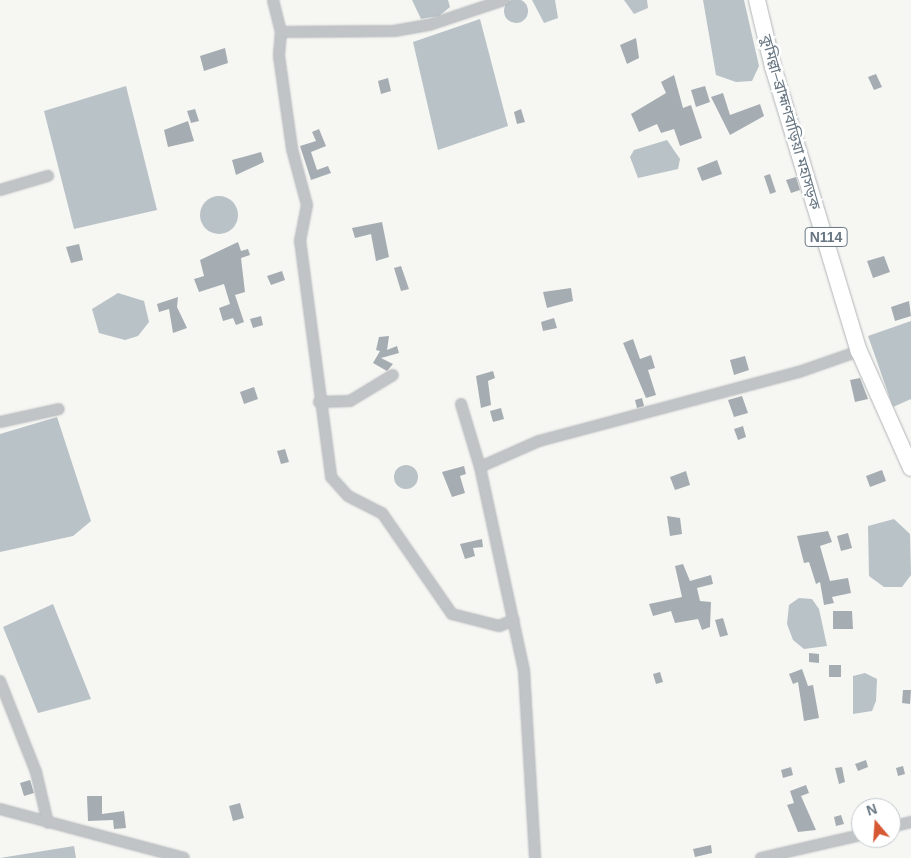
<!DOCTYPE html>
<meta charset="utf-8">
<style>
body{margin:0}
#map{position:relative;width:911px;height:858px;overflow:hidden;background:#f6f6f3;font-family:Helvetica,"Noto Sans Bengali",sans-serif}
div>[style]{position:absolute}
[style*='--x']{left:calc(var(--x)*1px);top:calc(var(--y)*1px);width:calc(var(--w)*1px);rotate:calc(var(--a)*1deg)}
.water>*{inset:0;background:#b9c2c7}
.round{border-radius:50%}
.building>*{inset:0;background:#a5adb2}
.roads{filter:drop-shadow(0 0 1px #b1b5b8) drop-shadow(0 0 1px #b1b5b8)}
.minor>*{height:10px;margin:-5px;padding:0 5px;transform-origin:5px;border-radius:5px;background:#c0c4c7}
.trunk>*{height:16px;margin:-8px;padding:0 8px;transform-origin:8px;border-radius:8px;background:#fff}
span{translate:-50% -50%;white-space:nowrap;text-align:center;line-height:1.15;-webkit-text-stroke:5px #fff;paint-order:stroke}
.shield-label span{padding:1px 4px;background:#fff;border:1px solid;border-radius:4px;-webkit-text-stroke-width:0}
.shield-label{font-size:14px;color:#677682;font-weight:700}
.street-label{font-size:15px;color:#677682}
.north{position:absolute;left:851px;top:798px;width:50px;height:50px;box-sizing:border-box;background:#fff;border:1px solid #c2c8cd;border-radius:50%;rotate:342deg;font-size:14px;font-weight:700;line-height:20px;text-align:center;color:#677682}
.north::after{content:'';display:block;margin:auto;width:18px;height:22px;background:#d65934;clip-path:polygon(50% 0,100% 100%,50% 72%,0 100%)}
</style>
<div id="map">
<div class="water">
<div class="round" style="left:504px;top:-1px;width:24px;height:24px"></div>
<div style="clip-path:polygon(412px 0,448px 0,450px 7px,439px 16px,421px 19px)"></div>
<div style="clip-path:polygon(532px 0,555px 0,558px 18px,544px 23px)"></div>
<div style="clip-path:polygon(624px 0,647px 0,648px 8px,634px 14px)"></div>
<div style="clip-path:polygon(703px 0,744px 0,759px 66px,752px 81px,736px 82px,716px 75px)"></div>
<div style="clip-path:polygon(480px 19px,508px 126px,438px 150px,413px 42px)"></div>
<div style="clip-path:polygon(126px 86px,157px 210px,74px 229px,44px 111px)"></div>
<div style="clip-path:polygon(667px 140px,680px 159px,678px 169px,638px 178px,630px 157px,634px 150px)"></div>
<div class="round" style="left:200px;top:196px;width:38px;height:38px"></div>
<div style="clip-path:polygon(118px 293px,144px 301px,149px 322px,138px 336px,125px 340px,99px 333px,92px 309px)"></div>
<div style="clip-path:polygon(911px 321px,911px 399px,893px 407px,868px 336px)"></div>
<div style="clip-path:polygon(57px 417px,91px 521px,73px 536px,0 552px,0 434px)"></div>
<div class="round" style="left:394px;top:465px;width:24px;height:24px"></div>
<div style="clip-path:polygon(894px 519px,910px 534px,911px 575px,902px 587px,884px 587px,869px 576px,868px 526px)"></div>
<div style="clip-path:polygon(799px 598px,812px 599px,819px 609px,827px 646px,804px 649px,793px 640px,787px 624px,789px 605px)"></div>
<div style="clip-path:polygon(53px 604px,91px 699px,38px 713px,3px 627px)"></div>
<div style="clip-path:polygon(865px 673px,877px 679px,876px 701px,872px 711px,853px 714px,853px 676px)"></div>
<div style="clip-path:polygon(74px 846px,76px 858px,0 858px)"></div>
</div>
<div class="building">
<div style="clip-path:polygon(636px 38px,639px 58px,627px 64px,620px 45px)"></div>
<div style="clip-path:polygon(225px 48px,228px 63px,204px 71px,200px 56px)"></div>
<div style="clip-path:polygon(876px 74px,882px 87px,874px 90px,868px 77px)"></div>
<div style="clip-path:polygon(674px 75px,683px 108px,691px 105px,702px 138px,680px 146px,674px 129px,661px 133px,657px 124px,639px 132px,631px 114px,666px 93px,661px 82px)"></div>
<div style="clip-path:polygon(388px 78px,391px 91px,381px 94px,378px 81px)"></div>
<div style="clip-path:polygon(705px 86px,710px 102px,696px 107px,691px 90px)"></div>
<div style="clip-path:polygon(723px 93px,730px 115px,760px 104px,764px 116px,730px 135px,711px 97px)"></div>
<div style="clip-path:polygon(195px 109px,199px 121px,191px 123px,187px 111px)"></div>
<div style="clip-path:polygon(521px 109px,525px 122px,517px 124px,514px 112px)"></div>
<div style="clip-path:polygon(188px 121px,194px 141px,168px 147px,164px 130px)"></div>
<div style="clip-path:polygon(319px 129px,326px 146px,311px 152px,317px 170px,328px 166px,331px 173px,311px 180px,300px 146px,316px 141px,312px 132px)"></div>
<div style="clip-path:polygon(261px 152px,264px 162px,236px 175px,232px 160px)"></div>
<div style="clip-path:polygon(717px 160px,722px 174px,702px 181px,697px 168px)"></div>
<div style="clip-path:polygon(770px 174px,776px 192px,770px 194px,764px 176px)"></div>
<div style="clip-path:polygon(796px 177px,800px 190px,791px 193px,786px 180px)"></div>
<div style="clip-path:polygon(382px 222px,389px 257px,376px 261px,371px 234px,355px 238px,352px 228px)"></div>
<div style="clip-path:polygon(238px 242px,241px 251px,248px 249px,250px 255px,241px 258px,245px 292px,235px 295px,244px 322px,236px 325px,233px 318px,223px 321px,219px 308px,230px 304px,224px 284px,199px 292px,194px 279px,204px 276px,200px 260px)"></div>
<div style="clip-path:polygon(79px 244px,83px 260px,71px 263px,66px 247px)"></div>
<div style="clip-path:polygon(884px 256px,890px 272px,873px 278px,867px 261px)"></div>
<div style="clip-path:polygon(401px 266px,409px 289px,401px 291px,394px 268px)"></div>
<div style="clip-path:polygon(282px 271px,285px 280px,271px 285px,267px 276px)"></div>
<div style="clip-path:polygon(571px 288px,573px 301px,547px 308px,543px 292px)"></div>
<div style="clip-path:polygon(178px 297px,177px 307px,187px 328px,173px 333px,169px 309px,159px 312px,157px 304px)"></div>
<div style="clip-path:polygon(909px 301px,911px 316px,895px 321px,891px 307px)"></div>
<div style="clip-path:polygon(261px 316px,263px 325px,253px 328px,250px 319px)"></div>
<div style="clip-path:polygon(554px 318px,557px 328px,543px 331px,541px 322px)"></div>
<div style="clip-path:polygon(389px 336px,387px 350px,397px 346px,399px 353px,381px 358px,393px 364px,387px 371px,373px 363px,380px 351px,376px 350px,379px 337px)"></div>
<div style="clip-path:polygon(633px 339px,640px 359px,651px 355px,655px 368px,648px 370px,656px 395px,646px 398px,623px 343px)"></div>
<div style="clip-path:polygon(745px 356px,749px 370px,734px 375px,730px 360px)"></div>
<div style="clip-path:polygon(493px 371px,495px 378px,488px 381px,491px 405px,481px 408px,476px 376px)"></div>
<div style="clip-path:polygon(860px 378px,868px 399px,855px 402px,850px 380px)"></div>
<div style="clip-path:polygon(254px 387px,258px 399px,244px 404px,240px 392px)"></div>
<div style="clip-path:polygon(742px 396px,748px 413px,734px 417px,728px 400px)"></div>
<div style="clip-path:polygon(642px 398px,644px 406px,637px 408px,635px 400px)"></div>
<div style="clip-path:polygon(501px 408px,504px 419px,493px 422px,490px 411px)"></div>
<div style="clip-path:polygon(743px 426px,746px 437px,738px 440px,734px 429px)"></div>
<div style="clip-path:polygon(285px 449px,289px 462px,281px 464px,277px 451px)"></div>
<div style="clip-path:polygon(464px 466px,466px 474px,460px 476px,465px 493px,452px 497px,442px 472px)"></div>
<div style="clip-path:polygon(882px 470px,886px 481px,870px 487px,866px 476px)"></div>
<div style="clip-path:polygon(686px 471px,690px 485px,675px 490px,670px 477px)"></div>
<div style="clip-path:polygon(667px 516px,680px 518px,682px 534px,670px 536px)"></div>
<div style="clip-path:polygon(828px 531px,832px 542px,820px 546px,830px 581px,848px 578px,851px 593px,832px 597px,834px 603px,824px 605px,820px 582px,816px 584px,809px 562px,804px 563px,797px 536px)"></div>
<div style="clip-path:polygon(848px 533px,852px 548px,841px 551px,837px 536px)"></div>
<div style="clip-path:polygon(482px 539px,483px 547px,473px 548px,475px 556px,465px 559px,460px 544px)"></div>
<div style="clip-path:polygon(683px 564px,690px 581px,711px 575px,713px 584px,697px 588px,700px 601px,711px 602px,710px 627px,702px 630px,698px 619px,675px 623px,671px 611px,653px 616px,649px 604px,682px 597px,675px 566px)"></div>
<div style="clip-path:polygon(833px 611px,852px 611px,853px 629px,833px 629px)"></div>
<div style="clip-path:polygon(723px 618px,728px 635px,720px 637px,715px 620px)"></div>
<div style="clip-path:polygon(809px 653px,819px 654px,819px 663px,809px 662px)"></div>
<div style="clip-path:polygon(829px 665px,841px 665px,841px 677px,829px 677px)"></div>
<div style="clip-path:polygon(802px 669px,808px 686px,813px 685px,819px 718px,804px 721px,798px 682px,793px 684px,789px 674px)"></div>
<div style="clip-path:polygon(660px 672px,663px 682px,656px 684px,653px 674px)"></div>
<div style="clip-path:polygon(903px 690px,911px 690px,910px 704px,902px 703px)"></div>
<div style="clip-path:polygon(866px 760px,868px 767px,858px 771px,855px 764px)"></div>
<div style="clip-path:polygon(903px 766px,905px 774px,898px 776px,896px 768px)"></div>
<div style="clip-path:polygon(791px 767px,793px 775px,783px 778px,781px 770px)"></div>
<div style="clip-path:polygon(842px 767px,845px 782px,839px 784px,835px 768px)"></div>
<div style="clip-path:polygon(30px 780px,34px 793px,24px 796px,20px 783px)"></div>
<div style="clip-path:polygon(806px 785px,809px 793px,801px 796px,816px 830px,798px 832px,787px 805px,794px 803px,790px 791px)"></div>
<div style="clip-path:polygon(87px 796px,102px 796px,102px 814px,124px 811px,126px 828px,114px 829px,113px 820px,88px 821px)"></div>
<div style="clip-path:polygon(240px 803px,244px 818px,233px 821px,229px 806px)"></div>
<div style="clip-path:polygon(841px 815px,844px 824px,836px 826px,834px 817px)"></div>
<div style="clip-path:polygon(711px 845px,712px 853px,695px 857px,693px 849px)"></div>
</div>
<div class="roads">
<div class="minor">
<div style="--x:273;--y:0;--w:33;--a:76"></div>
<div style="--x:281;--y:32;--w:24;--a:95"></div>
<div style="--x:279;--y:56;--w:94;--a:82"></div>
<div style="--x:292;--y:149;--w:58;--a:75"></div>
<div style="--x:307;--y:205;--w:36;--a:101"></div>
<div style="--x:300;--y:240;--w:239;--a:82.5"></div>
<div style="--x:331;--y:477;--w:25;--a:48"></div>
<div style="--x:348;--y:496;--w:38;--a:27"></div>
<div style="--x:382;--y:513;--w:123;--a:55.3"></div>
<div style="--x:452;--y:614;--w:49;--a:14.3"></div>
<div style="--x:499;--y:626;--w:16;--a:-22"></div>
<div style="--x:281;--y:32;--w:113;--a:-0.5"></div>
<div style="--x:394;--y:31;--w:36;--a:-10"></div>
<div style="--x:429;--y:25;--w:79;--a:-18.4"></div>
<div style="--x:0;--y:190;--w:50;--a:-16.3"></div>
<div style="--x:319;--y:402;--w:31;--a:-2"></div>
<div style="--x:350;--y:401;--w:50;--a:-31.2"></div>
<div style="--x:461;--y:404;--w:66;--a:73.2"></div>
<div style="--x:480;--y:467;--w:209;--a:77.8"></div>
<div style="--x:524;--y:671;--w:187;--a:86.6"></div>
<div style="--x:0;--y:422;--w:60;--a:-12.4"></div>
<div style="--x:480;--y:467;--w:64;--a:-23.8"></div>
<div style="--x:539;--y:441;--w:269;--a:-14.9"></div>
<div style="--x:799;--y:372;--w:64;--a:-19.3"></div>
<div style="--x:0;--y:681;--w:98;--a:68.4"></div>
<div style="--x:36;--y:772;--w:52;--a:76.8"></div>
<div style="--x:0;--y:809;--w:190;--a:14.9"></div>
<div style="--x:891;--y:827;--w:21;--a:-14"></div>
<div style="--x:761;--y:858;--w:103;--a:-13"></div>
</div>
<div class="trunk">
<div style="--x:757;--y:0;--w:69;--a:76.6"></div>
<div style="--x:773;--y:67;--w:297;--a:73.2"></div>
<div style="--x:859;--y:351;--w:128;--a:66"></div>
</div>
</div>
<div class="shield-label">
<span style="left:826px;top:237px">N114</span>
</div>
<div class="street-label">
<span style="left:791px;top:122px;rotate:74deg">কুমিল্লা–ব্রাহ্মণবাড়িয়া মহাসড়ক</span>
</div>
<div class="north">N</div>
</div>
